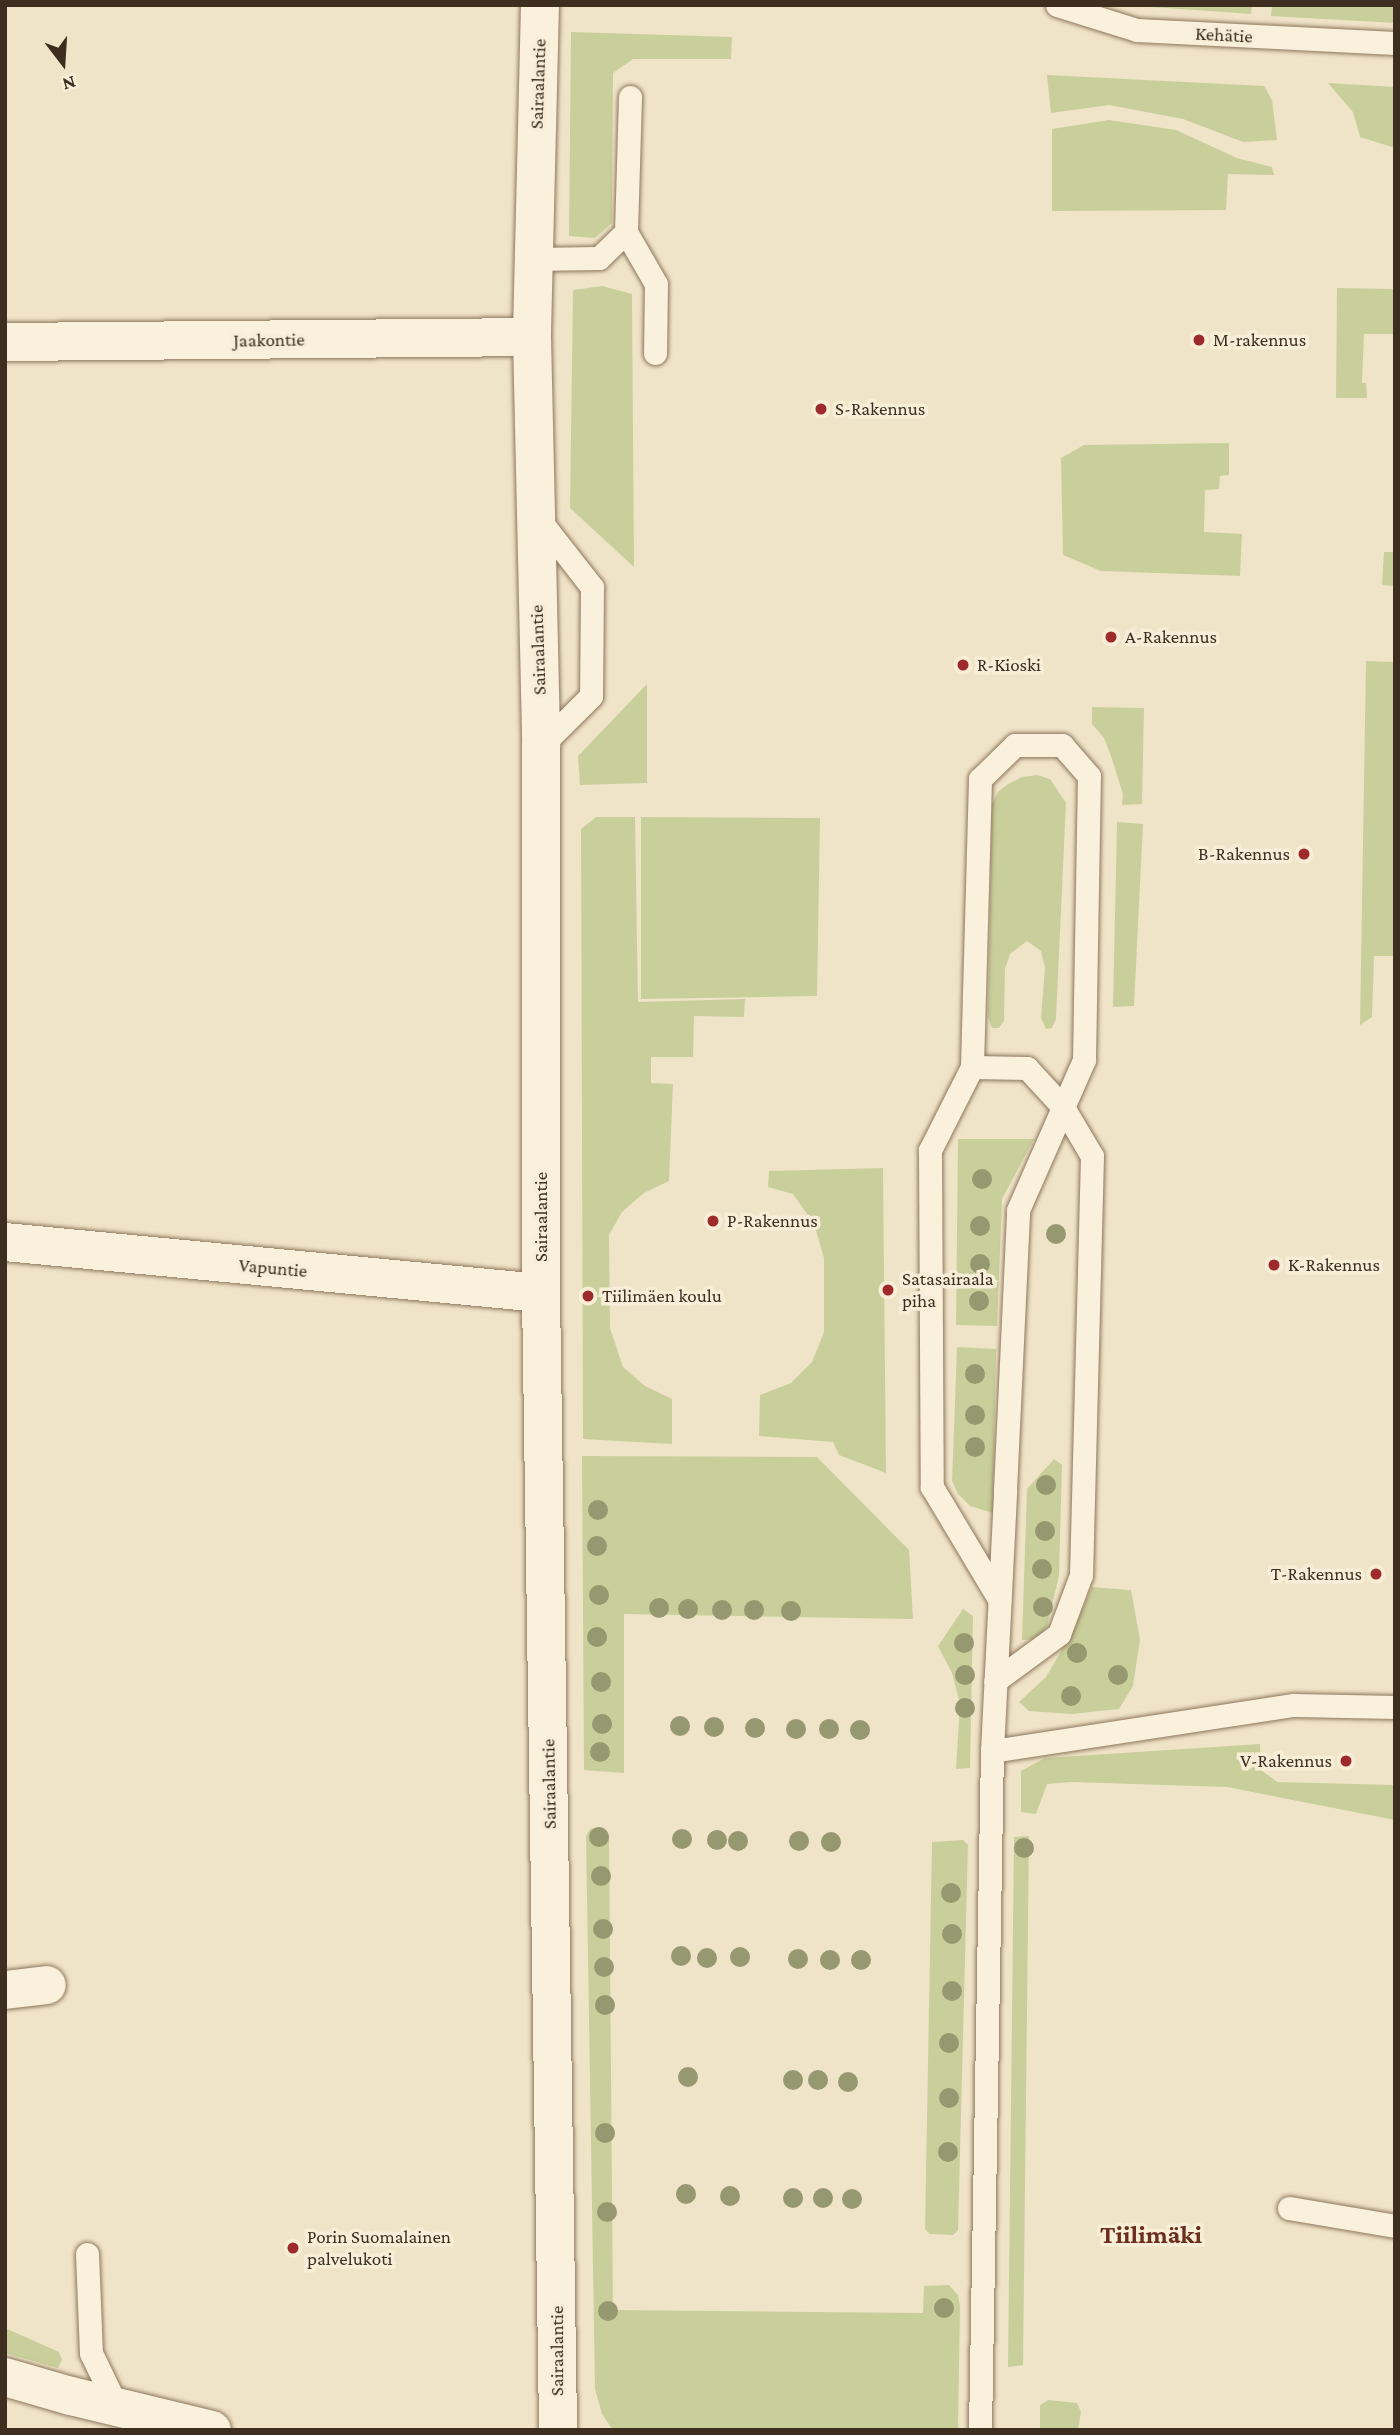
<!DOCTYPE html>
<meta charset="utf-8">
<style>
body{margin:0}
#map{position:relative;width:1400px;height:2435px;overflow:hidden;background:#f0e4c8;font-family:"Crimson Pro",serif}
div>[style]{position:absolute}
[style*='--x']{left:calc(var(--x)*1px);top:calc(var(--y)*1px);width:calc(var(--w)*1px);rotate:calc(var(--a)*1deg)}
.green>*{inset:0;background:#c9cf9b}
.roads{filter:drop-shadow(0 0 2px #8d765c) drop-shadow(0 0 2px #8d765c)}
.service>*{height:23px;margin:-11.5px;padding:0 11.5px;transform-origin:11.5px;border-radius:11.5px;background:#faf1dc}
.minor>*{height:38px;margin:-19px;padding:0 19px;transform-origin:19px;border-radius:19px;background:#faf1dc}
.tertiary>*{height:38px;margin:-19px;padding:0 19px;transform-origin:19px;border-radius:19px;background:#faf1dc}
.trees>*{width:20px;height:20px;margin:-10px;border-radius:50%;background:#96986f}
.dots>*{width:19px;height:19px;translate:-50% -50%;box-sizing:border-box;border:4px solid #f7eed8;border-radius:50%}
span{translate:-50% -50%;white-space:nowrap;text-align:center;line-height:1.15;-webkit-text-stroke:7px #f7eed8;paint-order:stroke}
.street-label{font-size:19px;color:#3d2e20}
.poi-label{font-size:19px;color:#3d2e20}
.left{translate:0 -50%;text-align:left}
.right{translate:-100% -50%;text-align:right}
.district-label{font-size:26px;color:#6b2e1e;font-weight:700}
.frame{position:absolute;inset:0;border:7px solid #3d2e20;pointer-events:none}
.north{position:absolute;left:28px;top:28px;width:70px;height:70px;-webkit-text-stroke:5px #f7eed8;paint-order:stroke;rotate:163deg;font-size:19px;font-weight:700;line-height:28px;text-align:center;color:#3d2e20}
.north::after{content:'';display:block;margin:auto;width:24px;height:32px;background:#3d2e20;clip-path:polygon(50% 0,100% 100%,50% 72%,0 100%)}
</style>
<div id="map">
<div class="green">
<div style="clip-path:polygon(1123px 5px,1252px 5px,1251px 14px)"></div>
<div style="clip-path:polygon(1272px 5px,1395px 5px,1395px 23px,1271px 16px)"></div>
<div style="clip-path:polygon(571px 32px,732px 37px,731px 59px,633px 59px,613px 73px,612px 223px,595px 238px,569px 236px)"></div>
<div style="clip-path:polygon(1047px 75px,1264px 86px,1272px 100px,1277px 140px,1243px 142px,1183px 119px,1109px 105px,1051px 113px)"></div>
<div style="clip-path:polygon(1328px 83px,1395px 87px,1395px 148px,1360px 137px,1353px 112px)"></div>
<div style="clip-path:polygon(1109px 120px,1176px 130px,1237px 158px,1272px 167px,1274px 175px,1228px 174px,1226px 210px,1052px 211px,1052px 129px)"></div>
<div style="clip-path:polygon(602px 286px,632px 294px,634px 567px,570px 508px,573px 290px)"></div>
<div style="clip-path:polygon(1337px 288px,1395px 289px,1395px 334px,1364px 334px,1362px 383px,1366px 383px,1367px 398px,1336px 398px)"></div>
<div style="clip-path:polygon(1229px 443px,1229px 475px,1220px 476px,1219px 489px,1205px 490px,1204px 532px,1242px 534px,1240px 576px,1101px 571px,1063px 555px,1061px 458px,1084px 445px)"></div>
<div style="clip-path:polygon(1384px 552px,1395px 552px,1395px 586px,1382px 585px)"></div>
<div style="clip-path:polygon(1366px 661px,1395px 662px,1395px 956px,1374px 956px,1372px 1017px,1360px 1025px)"></div>
<div style="clip-path:polygon(647px 684px,647px 783px,580px 785px,578px 756px)"></div>
<div style="clip-path:polygon(1092px 707px,1144px 708px,1142px 804px,1122px 805px,1123px 794px,1111px 756px,1104px 738px,1092px 724px)"></div>
<div style="clip-path:polygon(1037px 775px,1050px 779px,1066px 803px,1056px 1019px,1052px 1028px,1046px 1029px,1041px 1018px,1045px 968px,1041px 951px,1027px 941px,1010px 954px,1005px 969px,1004px 1021px,999px 1028px,992px 1028px,988px 1017px,992px 804px,998px 792px,1008px 784px,1022px 777px)"></div>
<div style="clip-path:polygon(596px 817px,635px 817px,638px 1002px,745px 999px,744px 1017px,694px 1016px,693px 1057px,651px 1057px,651px 1083px,673px 1084px,669px 1181px,644px 1193px,622px 1212px,609px 1235px,610px 1328px,623px 1367px,645px 1386px,672px 1399px,672px 1444px,583px 1439px,581px 829px)"></div>
<div style="clip-path:polygon(641px 817px,820px 818px,817px 996px,641px 999px)"></div>
<div style="clip-path:polygon(1117px 822px,1143px 824px,1134px 1006px,1113px 1007px)"></div>
<div style="clip-path:polygon(958px 1139px,1034px 1139px,1002px 1199px,997px 1326px,956px 1325px)"></div>
<div style="clip-path:polygon(883px 1168px,886px 1473px,839px 1455px,833px 1442px,759px 1436px,760px 1395px,791px 1383px,812px 1362px,824px 1332px,824px 1258px,814px 1224px,793px 1194px,768px 1187px,769px 1171px)"></div>
<div style="clip-path:polygon(957px 1347px,996px 1349px,993px 1513px,970px 1506px,958px 1494px,952px 1481px)"></div>
<div style="clip-path:polygon(582px 1456px,817px 1457px,909px 1550px,913px 1619px,624px 1614px,624px 1773px,584px 1770px)"></div>
<div style="clip-path:polygon(1054px 1459px,1062px 1465px,1059px 1576px,1047px 1626px,1038px 1639px,1022px 1640px,1027px 1489px)"></div>
<div style="clip-path:polygon(1092px 1587px,1131px 1590px,1140px 1640px,1133px 1686px,1119px 1709px,1072px 1714px,1029px 1711px,1019px 1702px,1046px 1677px,1074px 1629px)"></div>
<div style="clip-path:polygon(963px 1609px,973px 1616px,970px 1768px,956px 1769px,960px 1703px,952px 1673px,938px 1646px)"></div>
<div style="clip-path:polygon(1260px 1744px,1261px 1770px,1277px 1782px,1395px 1785px,1395px 1820px,1227px 1787px,1071px 1782px,1047px 1784px,1036px 1814px,1021px 1812px,1021px 1771px,1045px 1758px)"></div>
<div style="clip-path:polygon(601px 1827px,609px 1835px,613px 2310px,923px 2313px,924px 2286px,949px 2285px,958px 2295px,960px 2306px,958px 2430px,613px 2430px,602px 2414px,595px 2389px,586px 1836px,590px 1829px)"></div>
<div style="clip-path:polygon(1029px 1836px,1023px 2365px,1008px 2367px,1014px 1837px)"></div>
<div style="clip-path:polygon(963px 1840px,968px 1845px,958px 2230px,953px 2235px,930px 2234px,925px 2229px,932px 1842px)"></div>
<div style="clip-path:polygon(5px 2328px,59px 2352px,62px 2360px,58px 2368px,5px 2353px)"></div>
<div style="clip-path:polygon(1048px 2400px,1077px 2403px,1081px 2412px,1078px 2430px,1040px 2430px,1040px 2405px)"></div>
</div>
<div class="roads">
<div class="service">
<div style="--x:1057;--y:5;--w:84;--a:17.4"></div>
<div style="--x:1137;--y:30;--w:258;--a:2.9"></div>
<div style="--x:626;--y:232;--w:60;--a:60"></div>
<div style="--x:656;--y:284;--w:69;--a:90.8"></div>
<div style="--x:532;--y:259;--w:67;--a:-0.9"></div>
<div style="--x:599;--y:258;--w:37;--a:-44"></div>
<div style="--x:626;--y:232;--w:135;--a:-88.3"></div>
<div style="--x:538;--y:518;--w:88;--a:52"></div>
<div style="--x:592;--y:587;--w:109;--a:90.5"></div>
<div style="--x:591;--y:696;--w:71;--a:135"></div>
<div style="--x:972;--y:1067;--w:55;--a:1"></div>
<div style="--x:1027;--y:1068;--w:53;--a:47.3"></div>
<div style="--x:1063;--y:1107;--w:57;--a:59.4"></div>
<div style="--x:1092;--y:1156;--w:419;--a:91.5"></div>
<div style="--x:1081;--y:1575;--w:63;--a:110.4"></div>
<div style="--x:1059;--y:1634;--w:79;--a:143.7"></div>
<div style="--x:992;--y:1751;--w:305;--a:-8.7"></div>
<div style="--x:1294;--y:1705;--w:101;--a:1.1"></div>
<div style="--x:1289;--y:2208;--w:108;--a:9.6"></div>
<div style="--x:87;--y:2254;--w:99;--a:87.7"></div>
<div style="--x:91;--y:2353;--w:60;--a:64.3"></div>
<div style="--x:980;--y:2430;--w:679;--a:-88.99"></div>
<div style="--x:992;--y:1751;--w:261;--a:-87.1"></div>
<div style="--x:1005;--y:1490;--w:280;--a:-87.3"></div>
<div style="--x:1018;--y:1210;--w:164;--a:-66.3"></div>
<div style="--x:1084;--y:1060;--w:284;--a:-89"></div>
<div style="--x:1089;--y:776;--w:41;--a:-131.1"></div>
<div style="--x:1062;--y:745;--w:47;--a:180"></div>
<div style="--x:1015;--y:745;--w:49;--a:135.8"></div>
<div style="--x:980;--y:779;--w:288;--a:91.6"></div>
<div style="--x:972;--y:1067;--w:93;--a:116.8"></div>
<div style="--x:930;--y:1150;--w:337;--a:89.7"></div>
<div style="--x:932;--y:1487;--w:131;--a:59.1"></div>
</div>
<div class="minor">
<div style="--x:5;--y:342;--w:527;--a:-0.54"></div>
<div style="--x:5;--y:1242;--w:538;--a:5.44"></div>
<div style="--x:5;--y:1990;--w:42;--a:-6.8"></div>
</div>
<div class="tertiary">
<div style="--x:540;--y:5;--w:332;--a:91.4"></div>
<div style="--x:532;--y:337;--w:409;--a:88.7"></div>
<div style="--x:541;--y:746;--w:547;--a:90"></div>
<div style="--x:541;--y:1293;--w:1137;--a:89.14"></div>
<div style="--x:5;--y:2377;--w:69;--a:16.1"></div>
<div style="--x:71;--y:2396;--w:145;--a:13.6"></div>
</div>
</div>
<div class="trees">
<div style="left:982px;top:1179px"></div>
<div style="left:980px;top:1226px"></div>
<div style="left:1056px;top:1234px"></div>
<div style="left:980px;top:1264px"></div>
<div style="left:979px;top:1301px"></div>
<div style="left:975px;top:1374px"></div>
<div style="left:975px;top:1415px"></div>
<div style="left:975px;top:1447px"></div>
<div style="left:1046px;top:1485px"></div>
<div style="left:598px;top:1510px"></div>
<div style="left:1045px;top:1531px"></div>
<div style="left:597px;top:1546px"></div>
<div style="left:1042px;top:1569px"></div>
<div style="left:599px;top:1595px"></div>
<div style="left:1043px;top:1607px"></div>
<div style="left:659px;top:1608px"></div>
<div style="left:688px;top:1609px"></div>
<div style="left:722px;top:1610px"></div>
<div style="left:754px;top:1610px"></div>
<div style="left:791px;top:1611px"></div>
<div style="left:597px;top:1637px"></div>
<div style="left:964px;top:1643px"></div>
<div style="left:1077px;top:1653px"></div>
<div style="left:965px;top:1675px"></div>
<div style="left:1118px;top:1675px"></div>
<div style="left:601px;top:1682px"></div>
<div style="left:1071px;top:1696px"></div>
<div style="left:965px;top:1708px"></div>
<div style="left:602px;top:1724px"></div>
<div style="left:680px;top:1726px"></div>
<div style="left:714px;top:1727px"></div>
<div style="left:755px;top:1728px"></div>
<div style="left:796px;top:1729px"></div>
<div style="left:829px;top:1729px"></div>
<div style="left:860px;top:1730px"></div>
<div style="left:600px;top:1752px"></div>
<div style="left:599px;top:1837px"></div>
<div style="left:682px;top:1839px"></div>
<div style="left:717px;top:1840px"></div>
<div style="left:738px;top:1841px"></div>
<div style="left:799px;top:1841px"></div>
<div style="left:831px;top:1842px"></div>
<div style="left:1024px;top:1848px"></div>
<div style="left:601px;top:1876px"></div>
<div style="left:951px;top:1893px"></div>
<div style="left:603px;top:1929px"></div>
<div style="left:952px;top:1934px"></div>
<div style="left:681px;top:1956px"></div>
<div style="left:740px;top:1957px"></div>
<div style="left:707px;top:1958px"></div>
<div style="left:798px;top:1959px"></div>
<div style="left:830px;top:1960px"></div>
<div style="left:861px;top:1960px"></div>
<div style="left:604px;top:1967px"></div>
<div style="left:952px;top:1991px"></div>
<div style="left:605px;top:2005px"></div>
<div style="left:949px;top:2043px"></div>
<div style="left:688px;top:2077px"></div>
<div style="left:793px;top:2080px"></div>
<div style="left:818px;top:2080px"></div>
<div style="left:848px;top:2082px"></div>
<div style="left:949px;top:2098px"></div>
<div style="left:605px;top:2133px"></div>
<div style="left:948px;top:2152px"></div>
<div style="left:686px;top:2194px"></div>
<div style="left:730px;top:2196px"></div>
<div style="left:793px;top:2198px"></div>
<div style="left:823px;top:2198px"></div>
<div style="left:852px;top:2199px"></div>
<div style="left:607px;top:2212px"></div>
<div style="left:944px;top:2308px"></div>
<div style="left:608px;top:2311px"></div>
</div>
<div class="dots">
<div style="left:1199px;top:340px;background:#9e2a2b"></div>
<div style="left:821px;top:409px;background:#9e2a2b"></div>
<div style="left:1111px;top:637px;background:#9e2a2b"></div>
<div style="left:963px;top:665px;background:#9e2a2b"></div>
<div style="left:1304px;top:854px;background:#9e2a2b"></div>
<div style="left:713px;top:1221px;background:#9e2a2b"></div>
<div style="left:1274px;top:1265px;background:#9e2a2b"></div>
<div style="left:888px;top:1290px;background:#9e2a2b"></div>
<div style="left:588px;top:1296px;background:#9e2a2b"></div>
<div style="left:1376px;top:1574px;background:#9e2a2b"></div>
<div style="left:1346px;top:1761px;background:#9e2a2b"></div>
<div style="left:293px;top:2248px;background:#9e2a2b"></div>
</div>
<div class="street-label">
<span style="left:1224px;top:35px;rotate:3deg">Kehätie</span>
<span style="left:538px;top:84px;rotate:-88deg">Sairaalantie</span>
<span style="left:269px;top:340px;rotate:-1deg">Jaakontie</span>
<span style="left:538px;top:650px;rotate:-92deg">Sairaalantie</span>
<span style="left:541px;top:1217px;rotate:-90deg">Sairaalantie</span>
<span style="left:273px;top:1268px;rotate:5deg">Vapuntie</span>
<span style="left:549px;top:1784px;rotate:-91deg">Sairaalantie</span>
<span style="left:557px;top:2351px;rotate:-90deg">Sairaalantie</span>
</div>
<div class="poi-label">
<span class="left" style="left:1213px;top:340px">M-rakennus</span>
<span class="left" style="left:835px;top:409px">S-Rakennus</span>
<span class="left" style="left:1125px;top:637px">A-Rakennus</span>
<span class="left" style="left:977px;top:665px">R-Kioski</span>
<span class="right" style="left:1290px;top:854px">B-Rakennus</span>
<span class="left" style="left:727px;top:1221px">P-Rakennus</span>
<span class="left" style="left:1288px;top:1265px">K-Rakennus</span>
<span class="left" style="left:902px;top:1290px">Satasairaala<br>piha</span>
<span class="left" style="left:602px;top:1296px">Tiilimäen koulu</span>
<span class="right" style="left:1362px;top:1574px">T-Rakennus</span>
<span class="right" style="left:1332px;top:1761px">V-Rakennus</span>
<span class="left" style="left:307px;top:2248px">Porin Suomalainen<br>palvelukoti</span>
</div>
<div class="district-label">
<span style="left:1151px;top:2235px">Tiilimäki</span>
</div>
<div class="frame"></div>
<div class="north">N</div>
</div>
